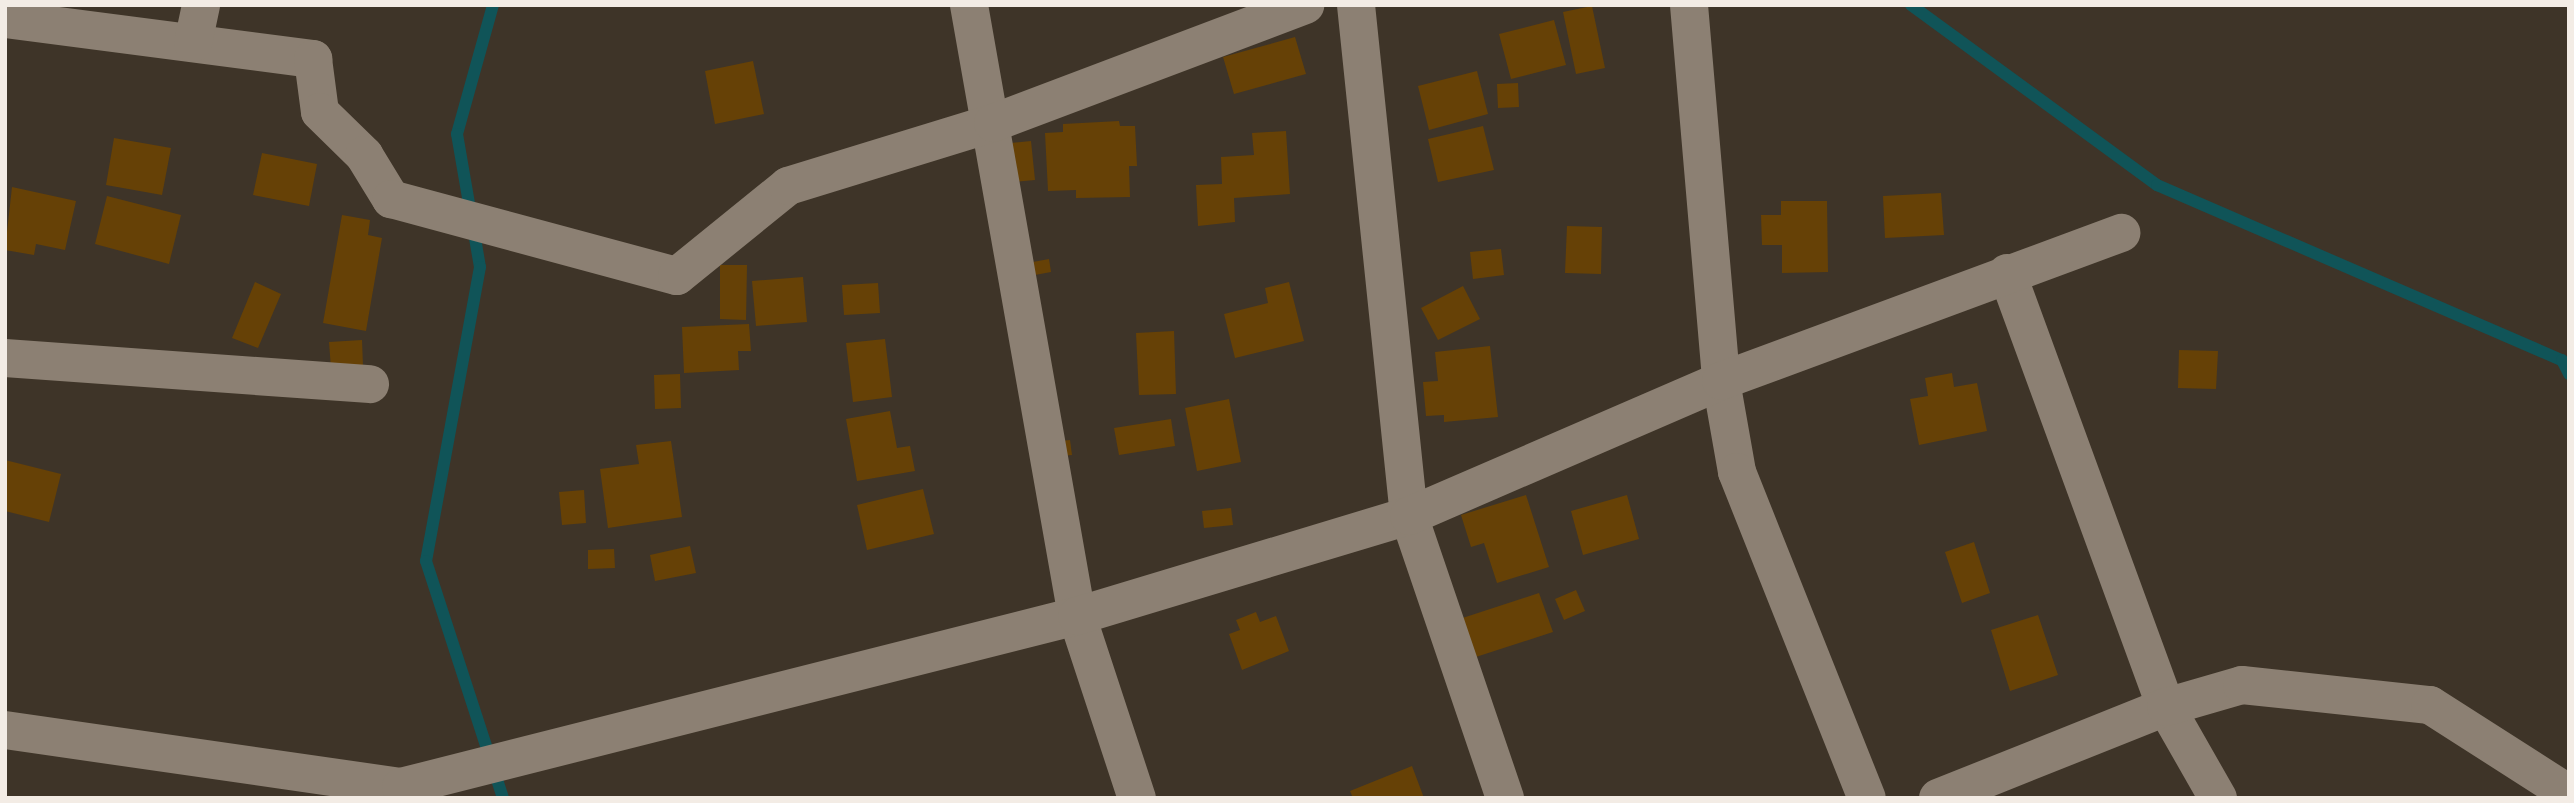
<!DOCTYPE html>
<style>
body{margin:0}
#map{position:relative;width:2574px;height:803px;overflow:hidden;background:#3e3428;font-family:Mulish,sans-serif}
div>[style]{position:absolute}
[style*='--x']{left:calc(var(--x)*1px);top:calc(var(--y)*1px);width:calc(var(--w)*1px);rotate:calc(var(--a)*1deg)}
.stream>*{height:12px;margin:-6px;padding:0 6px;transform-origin:6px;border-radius:6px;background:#105458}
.building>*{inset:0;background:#664106}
.minor>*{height:38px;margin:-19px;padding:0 19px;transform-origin:19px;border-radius:19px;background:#8c8073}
span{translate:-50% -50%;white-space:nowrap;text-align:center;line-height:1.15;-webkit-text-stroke:6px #3e3428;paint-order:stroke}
.frame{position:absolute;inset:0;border:7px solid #f3ece5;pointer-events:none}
</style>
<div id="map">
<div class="stream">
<div style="--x:493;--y:5;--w:134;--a:105.6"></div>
<div style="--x:457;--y:134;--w:135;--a:80.2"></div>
<div style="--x:480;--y:267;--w:299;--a:100.4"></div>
<div style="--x:426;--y:561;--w:249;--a:72"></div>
<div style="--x:1911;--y:5;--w:305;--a:36.2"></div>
<div style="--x:2157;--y:185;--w:441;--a:23.4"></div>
<div style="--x:2562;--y:360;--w:16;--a:63"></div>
</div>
<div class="building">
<div style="clip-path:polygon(1592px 6px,1605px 68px,1576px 74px,1563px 12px)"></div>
<div style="clip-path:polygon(1554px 20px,1566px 65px,1511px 79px,1499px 34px)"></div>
<div style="clip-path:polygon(1295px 37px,1306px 74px,1234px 94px,1223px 57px)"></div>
<div style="clip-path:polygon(753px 61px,764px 114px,715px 124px,705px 71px)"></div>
<div style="clip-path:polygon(1477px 71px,1488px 114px,1429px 130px,1418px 86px)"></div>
<div style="clip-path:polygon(1518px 83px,1519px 107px,1498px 108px,1497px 84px)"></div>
<div style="clip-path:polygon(1119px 121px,1120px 126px,1135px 126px,1137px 166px,1129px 166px,1130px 197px,1076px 198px,1076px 190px,1048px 191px,1045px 133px,1063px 132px,1063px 124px)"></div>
<div style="clip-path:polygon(1483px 126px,1494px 170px,1438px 182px,1428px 139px)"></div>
<div style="clip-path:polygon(1286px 131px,1290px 194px,1234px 198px,1235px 222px,1198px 226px,1196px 185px,1222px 184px,1221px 157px,1254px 155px,1252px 133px)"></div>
<div style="clip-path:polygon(114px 138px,171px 148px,162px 195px,106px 185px)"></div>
<div style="clip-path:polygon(1031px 141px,1035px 180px,1004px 183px,1001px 144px)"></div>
<div style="clip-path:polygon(262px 153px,317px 164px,309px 206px,253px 195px)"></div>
<div style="clip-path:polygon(12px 187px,76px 201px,65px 250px,36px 244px,34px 255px,5px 250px)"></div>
<div style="clip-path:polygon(1941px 193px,1944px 235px,1885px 238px,1883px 196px)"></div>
<div style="clip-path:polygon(107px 196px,181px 215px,169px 264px,95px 244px)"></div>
<div style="clip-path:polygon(1781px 201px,1827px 201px,1828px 272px,1782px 273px,1782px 245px,1762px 245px,1761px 215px,1781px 215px)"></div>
<div style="clip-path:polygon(342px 215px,370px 220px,368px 235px,382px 238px,366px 331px,323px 323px)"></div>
<div style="clip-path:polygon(1567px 226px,1602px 227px,1601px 274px,1565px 273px)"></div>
<div style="clip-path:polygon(1501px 249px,1504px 275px,1473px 279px,1470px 252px)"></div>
<div style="clip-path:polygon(1049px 259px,1051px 272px,1024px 277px,1022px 264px)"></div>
<div style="clip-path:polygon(720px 265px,747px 265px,746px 320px,720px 319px)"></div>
<div style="clip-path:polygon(803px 277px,807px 322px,756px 326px,752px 281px)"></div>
<div style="clip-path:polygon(255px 282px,281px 294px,258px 348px,232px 338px)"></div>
<div style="clip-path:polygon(1289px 282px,1304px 341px,1235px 358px,1224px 314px,1268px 303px,1265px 288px)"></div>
<div style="clip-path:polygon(878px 283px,880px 313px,844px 315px,842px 285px)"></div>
<div style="clip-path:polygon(1463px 286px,1480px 319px,1438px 340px,1421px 308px)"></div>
<div style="clip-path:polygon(749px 324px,751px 351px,738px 351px,739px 370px,684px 373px,682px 327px)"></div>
<div style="clip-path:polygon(1174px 331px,1176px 394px,1139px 395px,1136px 333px)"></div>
<div style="clip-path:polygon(885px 339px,892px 397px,853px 402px,846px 343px)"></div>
<div style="clip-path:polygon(362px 340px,363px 366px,331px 368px,329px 342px)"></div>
<div style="clip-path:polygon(1490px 346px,1498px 417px,1444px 422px,1444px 415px,1426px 416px,1423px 382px,1438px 381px,1435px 352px)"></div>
<div style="clip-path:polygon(2179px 350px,2218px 351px,2216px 389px,2178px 388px)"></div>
<div style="clip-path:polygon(1952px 373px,1954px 387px,1977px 383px,1987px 431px,1919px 445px,1910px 399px,1928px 396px,1925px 378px)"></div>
<div style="clip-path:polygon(680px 374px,681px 408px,655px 409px,654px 375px)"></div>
<div style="clip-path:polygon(1229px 399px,1241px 462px,1197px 471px,1185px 408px)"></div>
<div style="clip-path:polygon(890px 411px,897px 448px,910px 446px,915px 471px,857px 481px,846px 419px)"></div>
<div style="clip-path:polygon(1171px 419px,1175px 446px,1119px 455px,1114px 428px)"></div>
<div style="clip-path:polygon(1070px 440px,1072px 455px,1051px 457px,1049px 442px)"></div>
<div style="clip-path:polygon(671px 441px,682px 517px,608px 528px,600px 469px,639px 464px,636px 445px)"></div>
<div style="clip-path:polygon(5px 460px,61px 474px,49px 522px,5px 511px)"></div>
<div style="clip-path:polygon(923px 489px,934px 534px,867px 550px,857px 505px)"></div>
<div style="clip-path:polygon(584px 490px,586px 523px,562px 525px,559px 492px)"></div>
<div style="clip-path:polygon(1526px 495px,1549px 567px,1497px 583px,1484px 543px,1471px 547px,1461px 515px)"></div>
<div style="clip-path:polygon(1627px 495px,1639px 539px,1583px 555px,1571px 511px)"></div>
<div style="clip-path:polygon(1231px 508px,1233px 525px,1204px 528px,1202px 511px)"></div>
<div style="clip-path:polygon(1974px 542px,1990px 593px,1962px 603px,1945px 552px)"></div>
<div style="clip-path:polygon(690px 546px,696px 573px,655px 581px,650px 555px)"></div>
<div style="clip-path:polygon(614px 549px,615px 568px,588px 569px,588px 550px)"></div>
<div style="clip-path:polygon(1576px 590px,1585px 611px,1564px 620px,1555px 599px)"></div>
<div style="clip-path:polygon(1539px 593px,1553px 632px,1445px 667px,1432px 628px)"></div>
<div style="clip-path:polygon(1256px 612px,1260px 622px,1276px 616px,1289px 651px,1242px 670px,1229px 634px,1240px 630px,1236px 620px)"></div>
<div style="clip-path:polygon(2038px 615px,2058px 675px,2010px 691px,1991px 630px)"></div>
<div style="clip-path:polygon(1412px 766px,1424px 798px,1353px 798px,1350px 791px)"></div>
</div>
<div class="minor">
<div style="--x:969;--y:5;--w:620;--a:79.98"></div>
<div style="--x:1077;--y:616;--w:192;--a:71.8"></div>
<div style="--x:1356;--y:5;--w:514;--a:84.08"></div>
<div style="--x:1409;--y:516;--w:298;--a:71.2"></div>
<div style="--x:1689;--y:5;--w:377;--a:85.1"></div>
<div style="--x:1721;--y:381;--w:92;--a:80"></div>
<div style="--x:1737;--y:472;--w:351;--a:68.3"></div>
<div style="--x:5;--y:19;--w:311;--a:7.4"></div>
<div style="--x:313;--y:59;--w:53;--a:82.5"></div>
<div style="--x:320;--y:112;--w:62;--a:44.3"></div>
<div style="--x:364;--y:155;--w:52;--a:58.5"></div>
<div style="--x:391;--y:199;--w:296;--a:15.1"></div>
<div style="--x:677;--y:276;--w:143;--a:-39"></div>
<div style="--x:788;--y:186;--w:214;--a:-17.1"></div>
<div style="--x:993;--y:123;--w:334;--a:-20.7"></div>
<div style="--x:193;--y:43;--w:39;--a:-78"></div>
<div style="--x:2007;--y:273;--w:462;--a:69.9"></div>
<div style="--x:2166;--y:707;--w:105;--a:60.3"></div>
<div style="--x:5;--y:358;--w:366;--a:4.1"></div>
<div style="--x:5;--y:730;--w:400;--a:8.2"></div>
<div style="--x:401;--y:787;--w:697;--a:-14.2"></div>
<div style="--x:1077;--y:616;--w:347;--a:-16.8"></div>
<div style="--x:1409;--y:516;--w:340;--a:-23.4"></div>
<div style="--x:1721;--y:381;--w:427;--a:-20.3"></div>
<div style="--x:1938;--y:798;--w:245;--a:-21.8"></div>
<div style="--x:2166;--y:707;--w:79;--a:-16.1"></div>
<div style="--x:2242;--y:685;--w:189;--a:6.1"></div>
<div style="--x:2430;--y:705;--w:165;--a:32.6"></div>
</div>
<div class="frame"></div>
</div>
